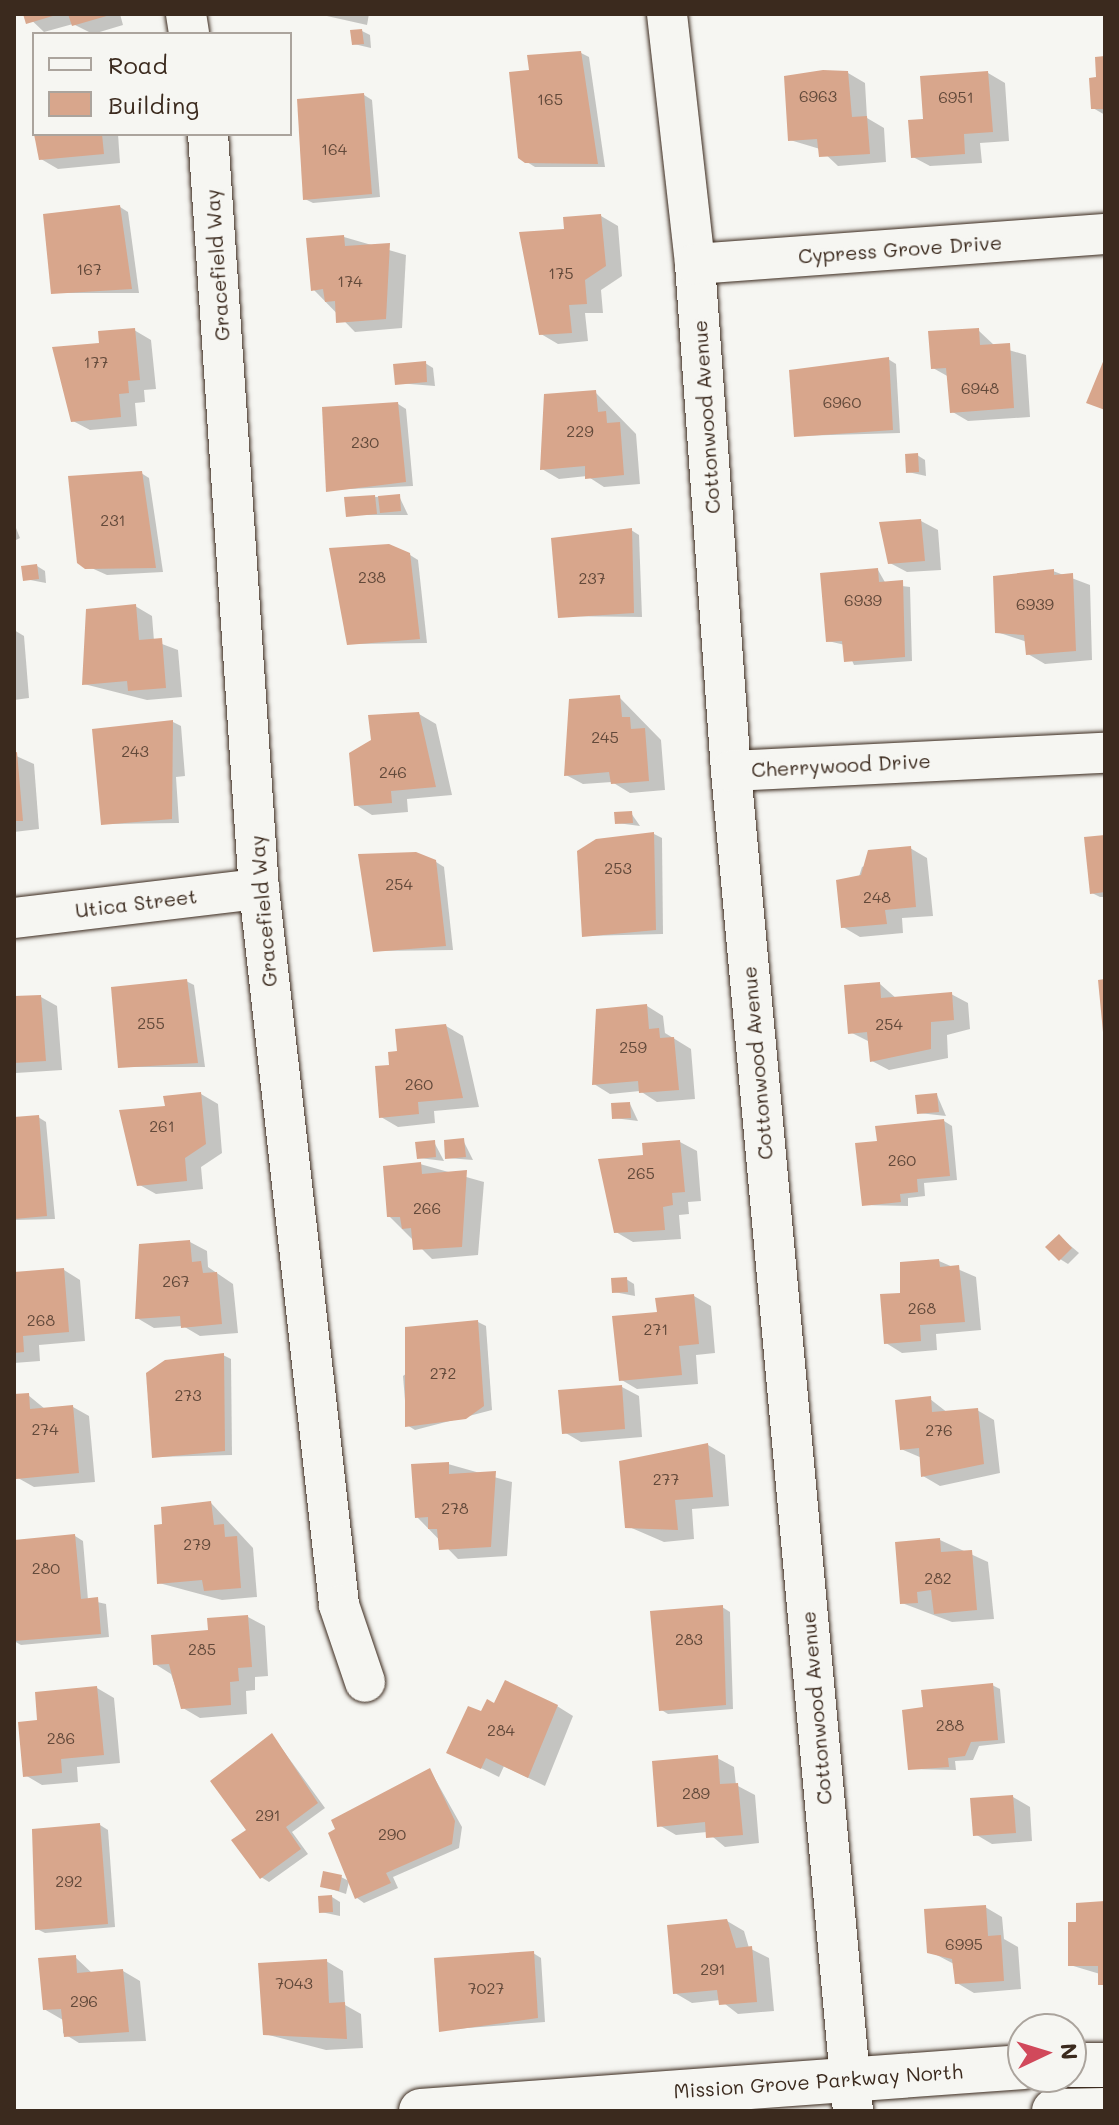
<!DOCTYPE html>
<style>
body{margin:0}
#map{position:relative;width:1119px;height:2125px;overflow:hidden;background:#f6f6f2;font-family:Mali,sans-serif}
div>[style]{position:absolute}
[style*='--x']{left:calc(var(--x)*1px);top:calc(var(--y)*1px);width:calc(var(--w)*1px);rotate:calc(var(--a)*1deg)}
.shadow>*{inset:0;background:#0003}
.building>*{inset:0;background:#d8a68c}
.roads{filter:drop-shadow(0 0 2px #3b2a1e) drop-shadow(0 0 2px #3b2a1e)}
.minor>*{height:40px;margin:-20px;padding:0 20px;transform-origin:20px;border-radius:20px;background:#f6f6f2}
.tertiary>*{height:44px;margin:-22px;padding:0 22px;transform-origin:22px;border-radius:22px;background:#f6f6f2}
span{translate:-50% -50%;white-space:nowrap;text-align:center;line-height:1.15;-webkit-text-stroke:6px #f6f6f2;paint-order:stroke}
.number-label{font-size:16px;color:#62493a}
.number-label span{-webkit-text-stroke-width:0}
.street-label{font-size:20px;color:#3b2a1e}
.frame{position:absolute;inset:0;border:16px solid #3b2a1e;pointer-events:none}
.legend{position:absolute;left:32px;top:32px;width:260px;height:104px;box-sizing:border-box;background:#f6f6f2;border:2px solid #aba49d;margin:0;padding:10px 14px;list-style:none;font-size:24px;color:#3b2a1e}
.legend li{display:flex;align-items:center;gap:16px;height:40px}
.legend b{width:40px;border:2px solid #aba49d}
.north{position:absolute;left:1007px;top:2013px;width:80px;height:80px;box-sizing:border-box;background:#f6f6f2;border:2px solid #aba49d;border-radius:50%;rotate:86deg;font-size:22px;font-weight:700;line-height:32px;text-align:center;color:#3b2a1e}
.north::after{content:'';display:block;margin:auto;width:28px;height:36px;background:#d1495b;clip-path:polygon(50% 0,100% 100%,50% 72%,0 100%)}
</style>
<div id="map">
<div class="shadow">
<div style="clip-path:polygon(25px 14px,120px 14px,123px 25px,93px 34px,73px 24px,44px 32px)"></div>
<div style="clip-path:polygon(318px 14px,369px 14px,367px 25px)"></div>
<div style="clip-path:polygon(362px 31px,370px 35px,371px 48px,354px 44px)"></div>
<div style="clip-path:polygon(581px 53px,589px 57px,605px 167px,535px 167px,527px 162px,531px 72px)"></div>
<div style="clip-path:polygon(1105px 58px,1105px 115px,1093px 108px)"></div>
<div style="clip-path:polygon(848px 73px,865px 83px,867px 118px,884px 128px,886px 162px,838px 166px,820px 149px,790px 140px)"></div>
<div style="clip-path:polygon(988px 73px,1005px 83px,1009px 141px,980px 143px,982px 163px,930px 166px,913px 157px)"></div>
<div style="clip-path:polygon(364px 95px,372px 100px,380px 197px,313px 203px,305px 199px)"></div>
<div style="clip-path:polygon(39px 134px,118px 134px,120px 163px,58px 169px,41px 159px)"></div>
<div style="clip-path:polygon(120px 207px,128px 212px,139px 293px,53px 293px)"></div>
<div style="clip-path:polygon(601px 216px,618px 226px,622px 276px,601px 290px,603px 313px,585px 313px,588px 341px,558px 344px,541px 334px,521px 234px,566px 231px)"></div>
<div style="clip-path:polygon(344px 237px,406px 255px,402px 328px,355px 332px,313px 289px)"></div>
<div style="clip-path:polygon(134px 330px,151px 340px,156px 389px,144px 390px,145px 402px,135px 403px,137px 426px,90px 430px,73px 421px,101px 345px)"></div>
<div style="clip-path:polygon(978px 330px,995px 346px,1026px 355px,1030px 417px,968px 421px,951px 411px,949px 377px,933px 368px)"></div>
<div style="clip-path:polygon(888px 359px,896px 364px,900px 433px,796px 436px)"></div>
<div style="clip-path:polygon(425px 363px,433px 368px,435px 386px,397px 383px)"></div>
<div style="clip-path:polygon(595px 392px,636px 434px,640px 484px,604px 487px,587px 476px,559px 479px,542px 469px)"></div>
<div style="clip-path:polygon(398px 404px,406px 409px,413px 486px,328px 490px)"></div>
<div style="clip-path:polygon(917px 455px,925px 460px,926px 476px,908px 472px)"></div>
<div style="clip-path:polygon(141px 473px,149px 478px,163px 572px,107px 575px,87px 566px)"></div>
<div style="clip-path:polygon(399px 496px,408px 515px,348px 515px,375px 497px)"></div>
<div style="clip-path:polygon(921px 521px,938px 530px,941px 570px,907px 572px,890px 563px)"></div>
<div style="clip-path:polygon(14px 523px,20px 538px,14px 541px)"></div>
<div style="clip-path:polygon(631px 530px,639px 535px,642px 617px,560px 616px)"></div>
<div style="clip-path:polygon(410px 555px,418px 560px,427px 643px,349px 644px)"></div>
<div style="clip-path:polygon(37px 566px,45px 571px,46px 583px,25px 579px)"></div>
<div style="clip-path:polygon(878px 570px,886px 584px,910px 587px,912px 661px,854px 665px,845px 645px,828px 641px)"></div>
<div style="clip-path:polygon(1053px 571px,1090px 585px,1092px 660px,1045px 664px,1028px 654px,1027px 642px,997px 632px)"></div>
<div style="clip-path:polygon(135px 606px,152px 616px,154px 641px,178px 650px,182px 697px,147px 700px,84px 684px)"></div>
<div style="clip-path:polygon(14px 630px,24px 636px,29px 698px,14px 700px)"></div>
<div style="clip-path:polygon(619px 697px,661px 740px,665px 790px,630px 793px,612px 782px,583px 784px,566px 775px)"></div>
<div style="clip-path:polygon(419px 714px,436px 724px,452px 795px,407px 799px,408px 812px,372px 815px,356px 805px)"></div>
<div style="clip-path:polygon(173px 722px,181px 726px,185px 776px,176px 777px,179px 823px,103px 824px)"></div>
<div style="clip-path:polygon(14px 755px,34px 764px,39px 829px,14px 832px)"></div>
<div style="clip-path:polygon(631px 813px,640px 826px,617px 823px)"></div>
<div style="clip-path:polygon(654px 834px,662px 838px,663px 934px,584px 936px,579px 852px)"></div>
<div style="clip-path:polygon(1105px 837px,1105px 897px,1100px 897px,1092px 893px)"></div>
<div style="clip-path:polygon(910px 848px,927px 858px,933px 916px,902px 918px,903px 933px,860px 937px,843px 927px,862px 867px)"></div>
<div style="clip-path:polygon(436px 862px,444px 867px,453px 950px,375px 951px)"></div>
<div style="clip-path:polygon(186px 981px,194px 985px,205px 1067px,120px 1067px)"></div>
<div style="clip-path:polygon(880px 984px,897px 999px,951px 994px,968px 1003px,970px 1029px,947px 1035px,948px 1058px,889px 1070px,872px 1061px,870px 1042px,850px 1032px)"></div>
<div style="clip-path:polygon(41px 997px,57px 1006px,62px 1070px,16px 1073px,14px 1089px,14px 1000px)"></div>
<div style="clip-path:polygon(647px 1006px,663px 1016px,665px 1033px,691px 1049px,695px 1099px,657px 1102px,640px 1091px,610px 1094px,594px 1084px)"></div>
<div style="clip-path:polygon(446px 1026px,463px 1036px,479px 1107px,434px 1111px,435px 1123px,398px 1127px,381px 1117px,400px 1053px)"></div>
<div style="clip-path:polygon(201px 1094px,218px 1104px,222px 1153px,201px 1167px,203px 1189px,156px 1194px,138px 1184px,167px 1108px)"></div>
<div style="clip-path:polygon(937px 1095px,946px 1116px,919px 1113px)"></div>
<div style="clip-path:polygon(630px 1104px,638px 1121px,614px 1118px)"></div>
<div style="clip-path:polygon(38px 1117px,46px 1122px,55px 1219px,14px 1220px,14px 1119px)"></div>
<div style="clip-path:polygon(944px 1121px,952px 1126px,957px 1180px,924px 1183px,925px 1196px,908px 1198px,908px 1206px,863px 1205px,879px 1143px)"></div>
<div style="clip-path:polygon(463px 1140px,473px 1160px,447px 1158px)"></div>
<div style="clip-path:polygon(434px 1142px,444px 1161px,419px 1158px)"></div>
<div style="clip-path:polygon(680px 1142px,697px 1151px,701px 1201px,688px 1202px,689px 1214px,679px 1215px,681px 1239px,633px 1242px,616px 1232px,600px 1161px,645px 1157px)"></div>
<div style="clip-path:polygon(420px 1164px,484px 1182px,478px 1255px,432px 1259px,389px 1216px)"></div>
<div style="clip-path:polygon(1059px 1236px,1079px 1253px,1068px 1264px,1060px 1259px)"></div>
<div style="clip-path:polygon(190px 1242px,207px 1251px,208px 1267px,233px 1284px,238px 1333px,200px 1336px,183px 1326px,154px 1328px,137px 1318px)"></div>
<div style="clip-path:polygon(939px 1261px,976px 1277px,981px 1330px,936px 1334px,937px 1350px,902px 1353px,886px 1343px,902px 1295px)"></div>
<div style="clip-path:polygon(64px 1270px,80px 1280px,85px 1341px,39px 1345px,40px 1361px,14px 1363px,14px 1274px)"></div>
<div style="clip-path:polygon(626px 1279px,634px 1284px,635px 1296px,614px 1292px)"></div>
<div style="clip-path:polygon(694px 1296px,711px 1306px,715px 1353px,696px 1355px,698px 1384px,637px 1389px,620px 1379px)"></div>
<div style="clip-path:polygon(478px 1322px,486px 1326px,492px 1410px,415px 1430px,407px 1425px,403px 1376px)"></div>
<div style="clip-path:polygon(223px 1355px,231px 1359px,232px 1455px,154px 1457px)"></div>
<div style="clip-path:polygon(622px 1387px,639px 1396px,642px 1437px,581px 1442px,564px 1432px)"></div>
<div style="clip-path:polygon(28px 1395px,45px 1409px,73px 1407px,89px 1416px,95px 1482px,34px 1487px,18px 1478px,14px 1396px)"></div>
<div style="clip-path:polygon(930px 1399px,948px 1413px,977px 1410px,994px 1420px,1000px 1473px,940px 1486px,923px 1476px,922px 1458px,901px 1449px)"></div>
<div style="clip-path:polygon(708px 1445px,725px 1455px,729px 1506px,692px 1509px,694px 1539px,664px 1542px,627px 1526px)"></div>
<div style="clip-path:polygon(448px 1464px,512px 1482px,507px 1556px,458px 1559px,417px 1517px)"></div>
<div style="clip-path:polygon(211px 1503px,253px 1548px,257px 1597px,222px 1600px,159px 1583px)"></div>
<div style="clip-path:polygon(75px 1536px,83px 1541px,88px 1600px,106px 1604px,109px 1637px,21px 1645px,14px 1641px,14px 1542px)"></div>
<div style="clip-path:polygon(940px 1540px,988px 1562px,994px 1619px,952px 1622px,902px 1603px)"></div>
<div style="clip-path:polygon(722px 1607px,730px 1612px,733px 1709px,668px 1714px,660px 1709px)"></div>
<div style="clip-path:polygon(248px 1617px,265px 1626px,268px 1676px,255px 1677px,255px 1690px,246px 1691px,247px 1714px,200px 1718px,183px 1708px,171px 1674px,155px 1664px)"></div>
<div style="clip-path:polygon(992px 1685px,1000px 1689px,1005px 1743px,979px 1746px,973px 1760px,955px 1761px,956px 1770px,910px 1769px,925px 1709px)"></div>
<div style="clip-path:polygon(97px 1688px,114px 1698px,120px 1763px,77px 1767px,78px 1782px,42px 1785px,25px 1775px,40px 1722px)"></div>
<div style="clip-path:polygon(495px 1706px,557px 1706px,573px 1716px,545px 1786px,504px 1766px,499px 1777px,463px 1759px,482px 1714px)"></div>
<div style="clip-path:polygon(272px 1735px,325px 1808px,292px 1832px,308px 1854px,269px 1882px,261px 1877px)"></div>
<div style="clip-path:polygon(717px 1758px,734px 1767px,736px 1785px,755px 1795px,759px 1843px,725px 1847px,707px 1832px,676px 1835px,659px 1825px)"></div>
<div style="clip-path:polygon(430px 1770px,462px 1827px,459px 1848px,393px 1877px,398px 1888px,364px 1903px,357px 1898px)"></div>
<div style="clip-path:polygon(1013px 1797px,1030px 1807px,1032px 1841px,992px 1844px,975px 1834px)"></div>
<div style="clip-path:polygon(100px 1825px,108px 1830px,115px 1927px,45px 1933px,37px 1929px)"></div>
<div style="clip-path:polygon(341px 1877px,349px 1881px,346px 1894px,322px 1886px)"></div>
<div style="clip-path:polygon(332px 1897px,340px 1902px,340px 1916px,321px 1912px)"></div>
<div style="clip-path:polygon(1105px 1904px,1105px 1987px,1100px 1974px,1070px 1965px,1078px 1905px)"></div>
<div style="clip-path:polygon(985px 1907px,1002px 1917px,1004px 1939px,1018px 1947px,1021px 1989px,974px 1993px,957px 1983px,954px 1964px,929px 1951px)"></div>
<div style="clip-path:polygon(727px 1921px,744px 1931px,749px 1948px,769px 1958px,774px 2011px,738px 2014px,720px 2000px,692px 2003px,675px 1993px)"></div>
<div style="clip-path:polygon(533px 1953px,541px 1958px,545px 2022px,441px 2030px)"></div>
<div style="clip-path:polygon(75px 1957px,93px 1974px,123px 1971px,140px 1981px,146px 2041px,79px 2043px,63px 2033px,63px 2020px,44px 2009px)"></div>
<div style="clip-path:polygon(326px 1961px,343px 1971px,345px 2005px,361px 2014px,363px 2048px,326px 2050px,265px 2034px)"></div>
</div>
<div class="building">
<div style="clip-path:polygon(23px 14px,56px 14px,56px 15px,26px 24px)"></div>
<div style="clip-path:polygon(68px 14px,110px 14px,110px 15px,72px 26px)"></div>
<div style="clip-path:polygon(362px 29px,364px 44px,352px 45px,350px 30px)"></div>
<div style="clip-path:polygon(581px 51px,598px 164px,525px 163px,518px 158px,509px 72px,529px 70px,527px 55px)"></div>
<div style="clip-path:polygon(1105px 56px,1105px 109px,1091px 109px,1089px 78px,1096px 77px,1095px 57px)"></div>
<div style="clip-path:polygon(823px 70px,848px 71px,852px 117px,867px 116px,870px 154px,819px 157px,817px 139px,788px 141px,784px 76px)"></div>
<div style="clip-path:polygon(988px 71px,993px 132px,964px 134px,965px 154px,911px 158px,908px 120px,923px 119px,920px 76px)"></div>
<div style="clip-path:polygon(364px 93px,372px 194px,303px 200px,297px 99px)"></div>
<div style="clip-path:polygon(34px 134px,102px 134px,104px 154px,39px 160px)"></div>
<div style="clip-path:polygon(120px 205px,132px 289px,51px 294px,43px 214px)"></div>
<div style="clip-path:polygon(601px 214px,606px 266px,585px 280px,587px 304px,569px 305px,572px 333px,539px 335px,519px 232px,564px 229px,563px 217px)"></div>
<div style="clip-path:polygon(344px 235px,345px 246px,390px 243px,386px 319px,336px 323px,335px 301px,325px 302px,323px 289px,311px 291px,306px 238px)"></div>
<div style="clip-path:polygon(135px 328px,140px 380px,128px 381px,129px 393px,119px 394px,121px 417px,71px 422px,52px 347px,99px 343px,98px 331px)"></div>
<div style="clip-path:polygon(979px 328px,980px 345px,1010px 343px,1014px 408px,950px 413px,946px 368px,931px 369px,928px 331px)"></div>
<div style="clip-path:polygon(889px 357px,893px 430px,794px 437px,789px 370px)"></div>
<div style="clip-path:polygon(1105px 357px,1105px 410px,1086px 403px)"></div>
<div style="clip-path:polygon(426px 361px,427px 382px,395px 385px,393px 364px)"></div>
<div style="clip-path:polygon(596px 390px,598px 412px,606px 411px,607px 423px,620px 422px,624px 475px,585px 479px,585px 466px,540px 470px,544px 394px)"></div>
<div style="clip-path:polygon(398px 402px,406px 482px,326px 492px,322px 407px)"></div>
<div style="clip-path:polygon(918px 453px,919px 472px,906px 473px,905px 454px)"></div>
<div style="clip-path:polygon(142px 471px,156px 568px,85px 569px,77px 563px,68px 476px)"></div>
<div style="clip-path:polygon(400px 494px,401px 511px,380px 513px,378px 496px)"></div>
<div style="clip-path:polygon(375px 495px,377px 514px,346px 517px,344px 497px)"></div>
<div style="clip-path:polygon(921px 519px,925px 561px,888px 564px,879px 522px)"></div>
<div style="clip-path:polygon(632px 528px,634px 613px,558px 618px,551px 538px)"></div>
<div style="clip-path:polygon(389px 544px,410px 553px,420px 639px,347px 645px,329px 548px)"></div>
<div style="clip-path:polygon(37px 564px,39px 579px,23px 581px,21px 566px)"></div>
<div style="clip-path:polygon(878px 568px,879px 582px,903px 580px,905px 657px,844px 662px,842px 641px,826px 642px,820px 573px)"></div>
<div style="clip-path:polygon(1054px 569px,1054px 575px,1073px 573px,1076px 651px,1026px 655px,1024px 635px,995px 633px,993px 576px)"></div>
<div style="clip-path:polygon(136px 604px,139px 640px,162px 638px,166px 688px,128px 691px,127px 681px,82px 685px,86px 609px)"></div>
<div style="clip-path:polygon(620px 695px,622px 717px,630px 717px,631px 729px,645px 728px,649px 781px,611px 784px,609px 772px,564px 776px,569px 699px)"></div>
<div style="clip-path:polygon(419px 712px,436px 787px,391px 791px,392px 803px,354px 806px,349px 753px,371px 740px,368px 715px)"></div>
<div style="clip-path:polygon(173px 720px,172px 819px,101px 825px,92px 729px)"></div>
<div style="clip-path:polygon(17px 752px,23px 821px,14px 821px,14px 753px)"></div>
<div style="clip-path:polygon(632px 811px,633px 823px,615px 824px,614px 812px)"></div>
<div style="clip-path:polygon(654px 832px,656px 930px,582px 937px,577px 851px,596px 839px)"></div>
<div style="clip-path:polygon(1105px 835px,1105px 892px,1090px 894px,1084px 837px)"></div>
<div style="clip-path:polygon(911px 846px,916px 907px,885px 910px,887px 924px,841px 928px,836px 880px,861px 875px,868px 850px)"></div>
<div style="clip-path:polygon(416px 852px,436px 860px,446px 946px,373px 952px,358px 854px)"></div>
<div style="clip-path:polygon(187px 979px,198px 1063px,118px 1068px,111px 987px)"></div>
<div style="clip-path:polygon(1105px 979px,1105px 1032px,1103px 1032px,1098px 980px)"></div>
<div style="clip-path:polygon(880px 982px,881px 998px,952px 992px,954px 1020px,931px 1022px,931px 1049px,870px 1062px,867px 1032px,848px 1034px,844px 985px)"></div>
<div style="clip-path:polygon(41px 995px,46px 1061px,14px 1063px,14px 996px)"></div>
<div style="clip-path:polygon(647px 1004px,649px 1029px,659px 1028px,660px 1038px,674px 1037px,679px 1090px,639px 1093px,638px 1081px,592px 1085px,596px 1009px)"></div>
<div style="clip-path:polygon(446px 1024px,463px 1098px,418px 1102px,419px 1114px,379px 1118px,375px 1066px,389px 1065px,388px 1052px,397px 1051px,395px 1029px)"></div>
<div style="clip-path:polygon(201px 1092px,206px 1144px,185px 1158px,187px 1181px,137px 1186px,119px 1110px,165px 1106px,163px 1096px)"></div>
<div style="clip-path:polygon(937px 1093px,939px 1112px,917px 1114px,915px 1095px)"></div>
<div style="clip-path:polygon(630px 1102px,631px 1118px,612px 1119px,611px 1103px)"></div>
<div style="clip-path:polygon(39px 1115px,47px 1216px,14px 1219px,14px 1117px)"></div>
<div style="clip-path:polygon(944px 1119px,950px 1176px,917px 1179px,918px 1192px,900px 1194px,901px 1202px,862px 1206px,855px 1143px,877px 1141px,875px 1126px)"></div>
<div style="clip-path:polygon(464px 1138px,466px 1157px,445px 1159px,444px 1140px)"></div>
<div style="clip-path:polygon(435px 1140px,436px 1157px,417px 1159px,415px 1142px)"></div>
<div style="clip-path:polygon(680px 1140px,685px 1192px,672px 1193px,673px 1205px,663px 1207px,665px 1230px,614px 1233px,598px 1159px,643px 1155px,642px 1143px)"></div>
<div style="clip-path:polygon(421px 1162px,422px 1174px,467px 1170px,462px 1247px,413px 1250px,411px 1228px,402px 1229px,400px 1217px,387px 1217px,383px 1166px)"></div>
<div style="clip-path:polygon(1059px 1234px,1072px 1248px,1059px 1261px,1045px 1247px)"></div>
<div style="clip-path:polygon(190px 1240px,192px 1262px,201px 1261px,203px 1273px,217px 1272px,222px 1324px,181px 1328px,180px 1316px,135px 1319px,139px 1244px)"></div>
<div style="clip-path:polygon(939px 1259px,940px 1267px,959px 1265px,965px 1322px,920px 1325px,921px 1341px,884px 1344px,880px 1294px,900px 1293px,900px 1262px)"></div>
<div style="clip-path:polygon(64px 1268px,69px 1332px,23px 1336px,24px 1352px,14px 1353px,14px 1272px)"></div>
<div style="clip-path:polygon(627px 1277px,628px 1292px,612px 1293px,611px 1278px)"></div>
<div style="clip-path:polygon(694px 1294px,699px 1344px,679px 1346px,682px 1375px,619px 1381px,612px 1316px,657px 1312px,655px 1298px)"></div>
<div style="clip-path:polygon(478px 1320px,484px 1406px,466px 1419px,405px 1427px,405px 1327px)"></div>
<div style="clip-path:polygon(224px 1353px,225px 1451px,152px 1458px,146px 1373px,165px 1360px)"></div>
<div style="clip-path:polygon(622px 1385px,625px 1429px,562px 1434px,558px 1390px)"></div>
<div style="clip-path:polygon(29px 1393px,30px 1409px,73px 1405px,79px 1473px,16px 1479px,14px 1394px)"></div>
<div style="clip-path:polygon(931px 1396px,932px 1412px,978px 1408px,984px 1464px,921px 1477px,919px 1448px,900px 1450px,895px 1400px)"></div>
<div style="clip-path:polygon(708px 1443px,713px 1497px,675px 1500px,678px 1530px,625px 1528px,619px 1461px)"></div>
<div style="clip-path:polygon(449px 1462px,449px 1474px,496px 1471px,491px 1547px,439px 1550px,437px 1529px,428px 1529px,428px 1517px,415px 1518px,411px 1464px)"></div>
<div style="clip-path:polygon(211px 1501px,214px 1525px,224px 1524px,225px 1537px,237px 1536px,241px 1588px,204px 1591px,202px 1580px,157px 1584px,154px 1525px,162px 1524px,161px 1507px)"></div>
<div style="clip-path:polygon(75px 1534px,81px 1599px,98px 1597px,101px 1634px,14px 1641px,14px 1540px)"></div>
<div style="clip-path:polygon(940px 1538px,941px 1552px,972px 1550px,977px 1610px,934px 1614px,931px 1590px,917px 1592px,918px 1603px,900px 1604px,895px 1542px)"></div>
<div style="clip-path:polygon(723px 1605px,726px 1705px,659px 1711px,650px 1611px)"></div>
<div style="clip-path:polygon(248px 1615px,252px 1667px,238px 1668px,239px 1681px,230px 1682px,231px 1705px,181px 1709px,169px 1664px,153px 1665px,151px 1635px,208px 1630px,207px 1618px)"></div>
<div style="clip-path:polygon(505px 1680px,558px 1705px,528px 1778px,486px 1758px,481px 1769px,446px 1753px,468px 1706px,481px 1711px,487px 1699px,494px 1703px)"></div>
<div style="clip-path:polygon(993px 1683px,998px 1740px,971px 1742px,965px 1756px,948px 1758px,949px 1767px,908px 1770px,902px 1710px,923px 1707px,921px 1690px)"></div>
<div style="clip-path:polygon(97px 1686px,104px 1755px,61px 1759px,62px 1773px,23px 1777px,18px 1722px,37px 1720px,35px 1692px)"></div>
<div style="clip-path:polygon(272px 1733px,318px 1803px,286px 1827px,301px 1849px,260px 1879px,231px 1840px,246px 1830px,210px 1781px)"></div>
<div style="clip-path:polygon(718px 1755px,720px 1784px,738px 1783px,743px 1835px,706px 1838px,705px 1822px,657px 1827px,652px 1761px)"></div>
<div style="clip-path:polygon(430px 1768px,455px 1821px,452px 1844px,386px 1873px,391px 1883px,355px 1899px,328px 1833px,335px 1829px,331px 1820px)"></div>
<div style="clip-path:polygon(1013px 1795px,1016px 1833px,973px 1836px,970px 1798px)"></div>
<div style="clip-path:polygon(100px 1823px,108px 1924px,35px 1930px,32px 1829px)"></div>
<div style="clip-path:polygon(323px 1871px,342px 1875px,339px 1891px,320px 1887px)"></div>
<div style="clip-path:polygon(332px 1895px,333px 1912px,319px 1913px,318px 1896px)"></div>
<div style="clip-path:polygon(1105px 1901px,1105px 1985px,1098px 1985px,1098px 1966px,1068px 1966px,1068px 1922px,1076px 1922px,1076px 1903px)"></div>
<div style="clip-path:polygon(986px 1905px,988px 1936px,1001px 1935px,1004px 1981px,955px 1984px,952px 1959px,927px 1953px,924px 1909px)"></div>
<div style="clip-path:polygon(727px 1919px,736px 1948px,752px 1946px,757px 2002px,719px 2005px,717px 1990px,673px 1994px,667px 1925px)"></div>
<div style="clip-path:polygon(534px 1951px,538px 2018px,439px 2032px,434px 1958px)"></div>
<div style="clip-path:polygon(76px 1955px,77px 1973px,123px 1969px,129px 2032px,64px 2037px,61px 2009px,43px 2010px,38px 1958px)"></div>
<div style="clip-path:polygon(327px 1959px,329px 2003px,345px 2002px,347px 2039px,263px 2035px,258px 1963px)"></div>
</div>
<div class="roads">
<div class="minor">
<div style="--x:186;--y:14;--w:20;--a:81"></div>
<div style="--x:667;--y:14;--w:252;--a:83.6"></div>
<div style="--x:695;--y:264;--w:508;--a:85.94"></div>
<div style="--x:731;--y:771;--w:1346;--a:84.8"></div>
<div style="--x:208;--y:134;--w:757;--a:86.14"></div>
<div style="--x:259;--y:889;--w:720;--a:83.62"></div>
<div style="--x:339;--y:1605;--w:81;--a:71.3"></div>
<div style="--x:695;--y:264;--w:411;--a:-4.2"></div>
<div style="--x:731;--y:771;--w:374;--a:-2.8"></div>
<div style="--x:14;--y:918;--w:247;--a:-6.8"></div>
</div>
<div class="tertiary">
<div style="--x:1071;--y:2065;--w:34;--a:0"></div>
<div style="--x:421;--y:2111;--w:604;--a:-4.18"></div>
<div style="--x:1054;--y:2111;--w:51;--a:-1.1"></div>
</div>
</div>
<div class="number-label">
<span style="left:818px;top:96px">6963</span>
<span style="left:956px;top:97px">6951</span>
<span style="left:550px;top:99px">165</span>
<span style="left:334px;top:149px">164</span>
<span style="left:89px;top:269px">167</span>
<span style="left:561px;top:273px">175</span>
<span style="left:350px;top:281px">174</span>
<span style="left:96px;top:362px">177</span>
<span style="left:980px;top:388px">6948</span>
<span style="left:842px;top:402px">6960</span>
<span style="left:580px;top:431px">229</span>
<span style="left:365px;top:442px">230</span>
<span style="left:113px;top:520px">231</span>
<span style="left:372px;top:577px">238</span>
<span style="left:592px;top:578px">237</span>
<span style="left:863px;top:600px">6939</span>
<span style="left:1035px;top:604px">6939</span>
<span style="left:605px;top:737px">245</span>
<span style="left:135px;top:751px">243</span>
<span style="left:393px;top:772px">246</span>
<span style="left:618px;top:868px">253</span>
<span style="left:399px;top:884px">254</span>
<span style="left:877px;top:897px">248</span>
<span style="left:151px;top:1023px">255</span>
<span style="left:889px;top:1024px">254</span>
<span style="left:633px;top:1047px">259</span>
<span style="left:419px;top:1084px">260</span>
<span style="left:162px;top:1126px">261</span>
<span style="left:902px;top:1160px">260</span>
<span style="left:641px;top:1173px">265</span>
<span style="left:427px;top:1208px">266</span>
<span style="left:176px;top:1281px">267</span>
<span style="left:922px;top:1308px">268</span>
<span style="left:41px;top:1320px">268</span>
<span style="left:656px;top:1329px">271</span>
<span style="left:443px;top:1373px">272</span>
<span style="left:188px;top:1395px">273</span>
<span style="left:45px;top:1429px">274</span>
<span style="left:939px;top:1430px">276</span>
<span style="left:666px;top:1479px">277</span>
<span style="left:455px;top:1508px">278</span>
<span style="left:197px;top:1544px">279</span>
<span style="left:46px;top:1568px">280</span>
<span style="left:938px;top:1578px">282</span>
<span style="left:689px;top:1639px">283</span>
<span style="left:202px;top:1649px">285</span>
<span style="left:950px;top:1725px">288</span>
<span style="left:501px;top:1730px">284</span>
<span style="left:61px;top:1738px">286</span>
<span style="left:696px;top:1793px">289</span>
<span style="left:268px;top:1815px">291</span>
<span style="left:392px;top:1834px">290</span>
<span style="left:69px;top:1881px">292</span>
<span style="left:964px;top:1944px">6995</span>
<span style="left:713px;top:1969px">291</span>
<span style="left:294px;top:1983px">7043</span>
<span style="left:486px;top:1988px">7027</span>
<span style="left:84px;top:2001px">296</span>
</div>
<div class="street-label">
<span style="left:900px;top:249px;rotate:-4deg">Cypress Grove Drive</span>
<span style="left:217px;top:265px;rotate:-94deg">Gracefield Way</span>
<span style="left:706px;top:417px;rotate:-94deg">Cottonwood Avenue</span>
<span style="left:841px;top:765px;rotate:-3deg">Cherrywood Drive</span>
<span style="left:136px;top:903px;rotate:-7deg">Utica Street</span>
<span style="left:263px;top:911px;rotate:-95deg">Gracefield Way</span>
<span style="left:757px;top:1063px;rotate:-95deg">Cottonwood Avenue</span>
<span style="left:816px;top:1708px;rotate:-95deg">Cottonwood Avenue</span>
<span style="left:818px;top:2081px;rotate:-4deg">Mission Grove Parkway North</span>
</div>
<div class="frame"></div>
<ul class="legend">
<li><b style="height:10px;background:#f6f6f2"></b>Road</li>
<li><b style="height:22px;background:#d8a68c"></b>Building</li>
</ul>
<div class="north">N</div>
</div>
